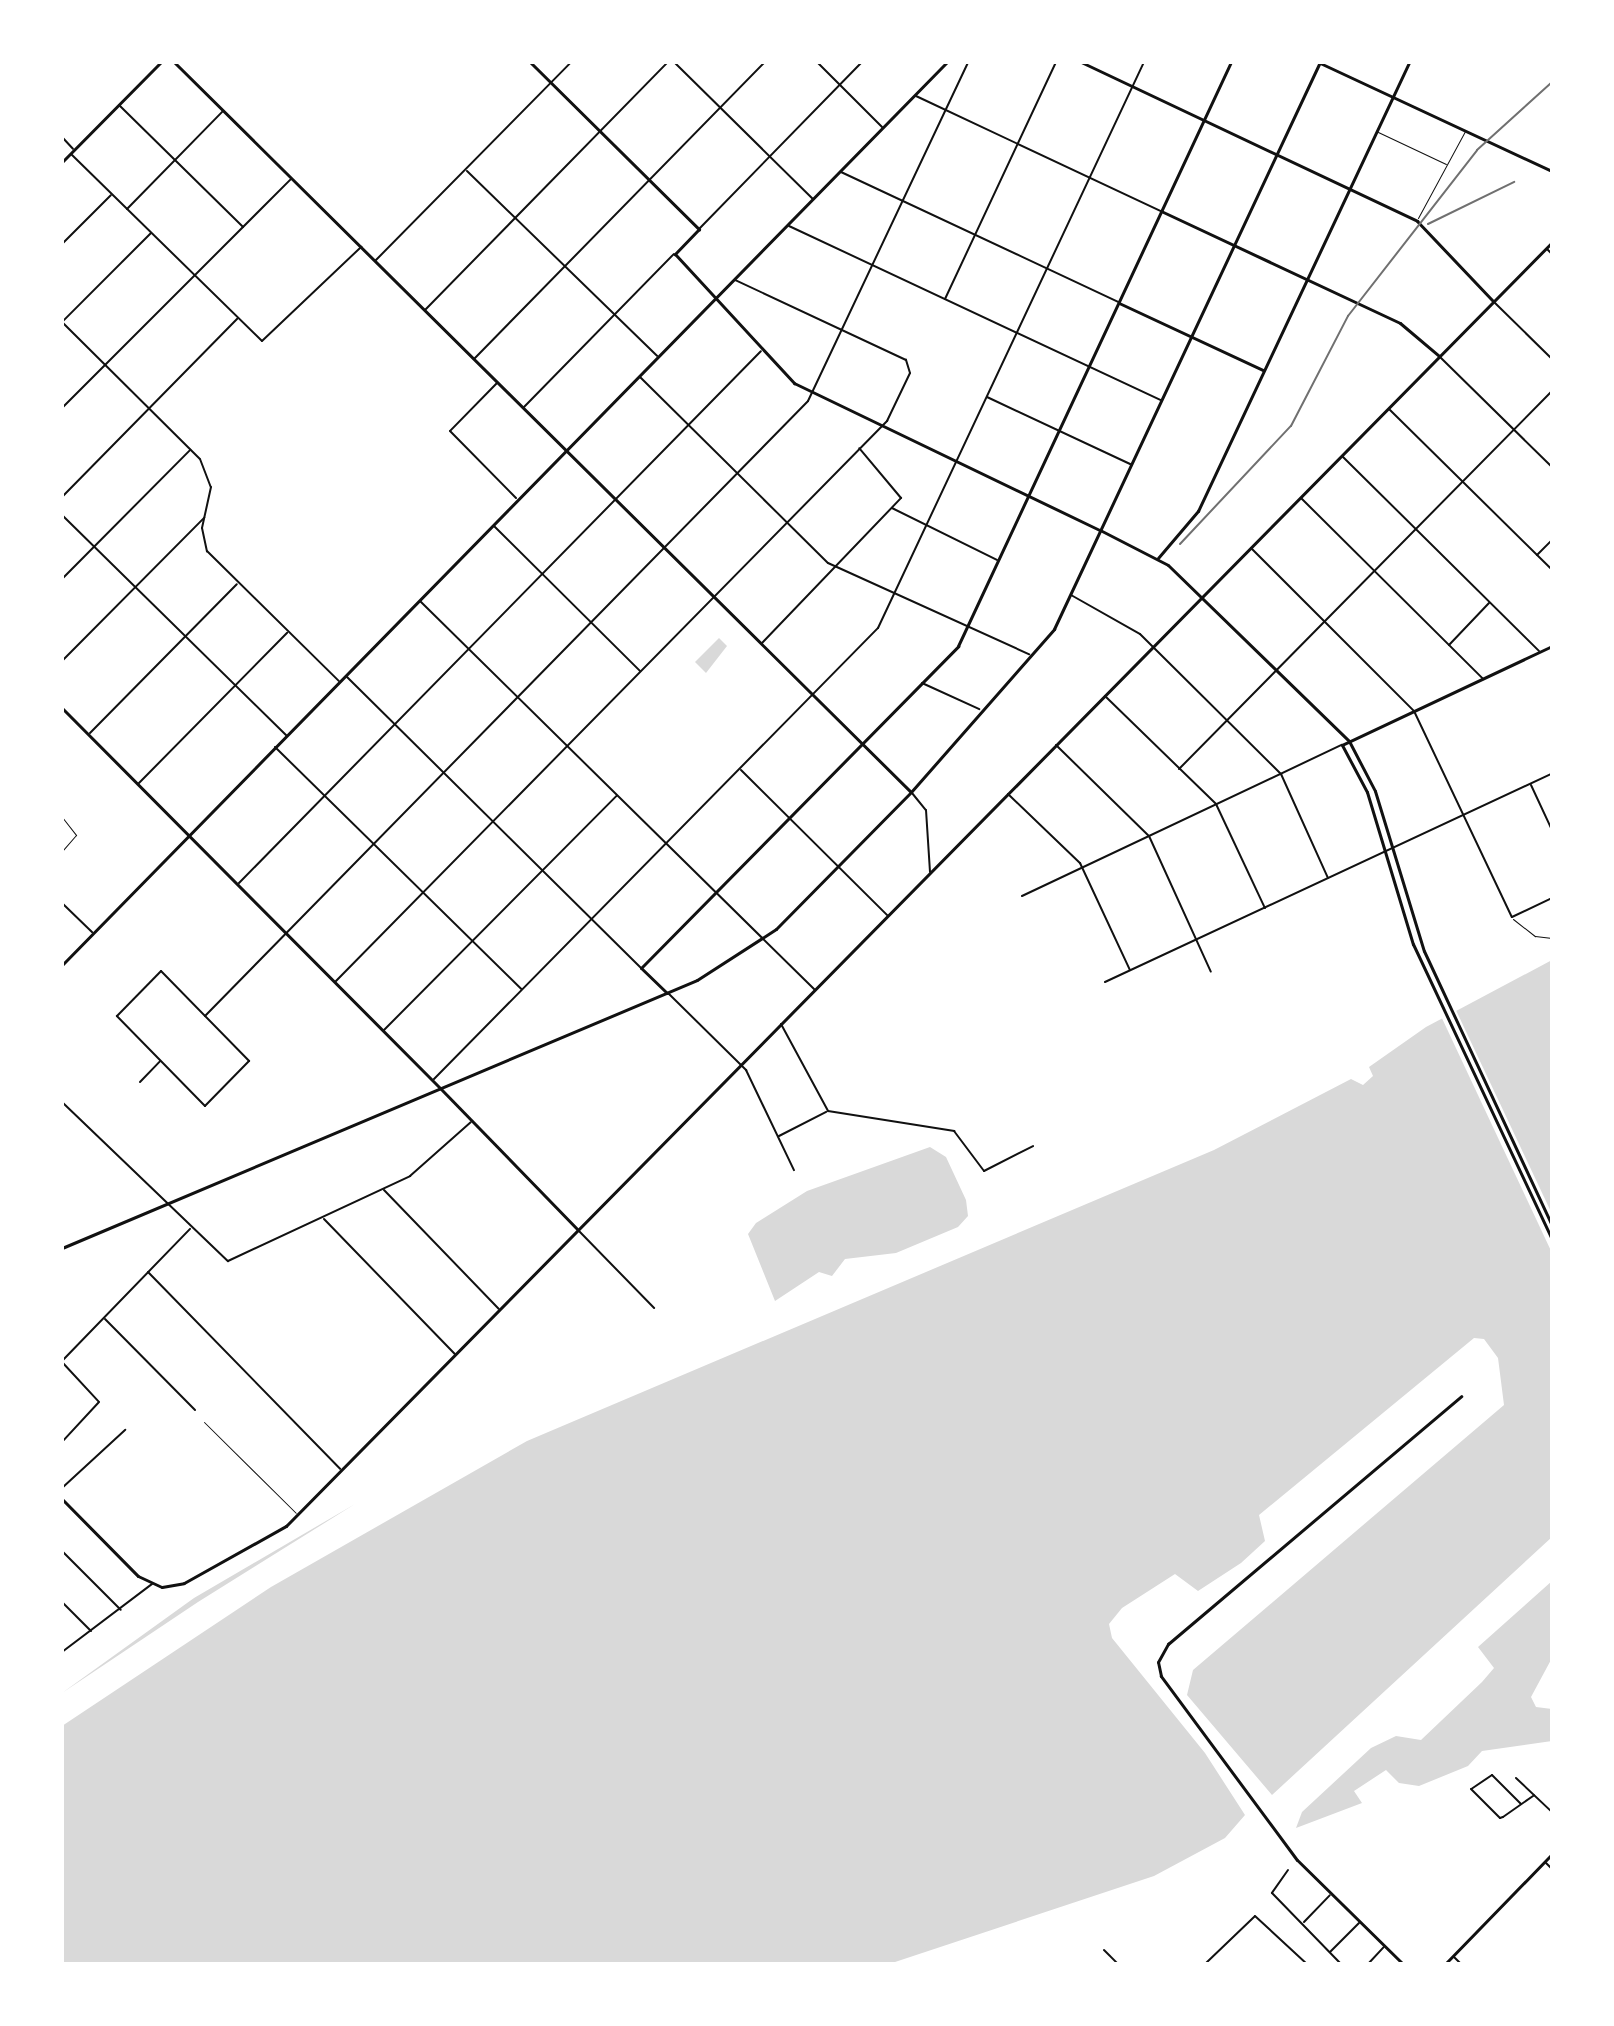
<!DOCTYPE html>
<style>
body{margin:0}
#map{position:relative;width:1614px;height:2026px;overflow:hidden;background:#fff;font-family:"Space Grotesk",sans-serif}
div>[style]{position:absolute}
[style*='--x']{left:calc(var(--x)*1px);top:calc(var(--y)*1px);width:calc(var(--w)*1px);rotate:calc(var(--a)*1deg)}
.water>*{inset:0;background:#d9d9d9}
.pier>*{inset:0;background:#fff}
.service>*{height:1px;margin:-0.5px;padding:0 0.5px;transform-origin:0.5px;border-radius:0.5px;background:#111}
.minor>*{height:2px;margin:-1px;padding:0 1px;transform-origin:1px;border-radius:1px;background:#111}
.tertiary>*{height:3px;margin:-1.5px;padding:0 1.5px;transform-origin:1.5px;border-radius:1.5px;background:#111}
.secondary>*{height:3px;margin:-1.5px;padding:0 1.5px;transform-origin:1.5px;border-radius:1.5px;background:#111}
.primary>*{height:3px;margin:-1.5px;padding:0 1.5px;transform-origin:1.5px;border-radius:1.5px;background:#111}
.rail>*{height:2px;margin:-1px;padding:0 1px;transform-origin:1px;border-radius:1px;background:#707070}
span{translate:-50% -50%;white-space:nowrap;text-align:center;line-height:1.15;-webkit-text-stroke:7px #fff;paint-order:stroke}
.frame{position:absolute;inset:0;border:64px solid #fff;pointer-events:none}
</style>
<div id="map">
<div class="water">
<div style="clip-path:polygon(719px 638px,727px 646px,706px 673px,695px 662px)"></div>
<div style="clip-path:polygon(1552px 960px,1552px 1537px,1272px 1795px,1187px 1695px,1193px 1670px,1504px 1405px,1498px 1358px,1484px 1339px,1474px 1338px,1259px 1515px,1265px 1541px,1241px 1563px,1198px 1591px,1175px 1574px,1122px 1608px,1109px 1624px,1112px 1638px,1205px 1753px,1245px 1815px,1225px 1838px,1154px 1876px,889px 1964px,62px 1964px,62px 1726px,271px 1587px,527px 1441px,1214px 1150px,1351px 1079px,1363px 1085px,1373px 1076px,1369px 1067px,1426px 1027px)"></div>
<div style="clip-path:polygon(930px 1147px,946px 1157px,966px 1200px,968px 1216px,958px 1227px,896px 1253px,845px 1259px,832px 1276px,819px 1272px,775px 1301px,748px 1234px,756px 1223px,807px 1191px)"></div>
<div style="clip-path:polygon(355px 1504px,198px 1602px,62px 1693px,194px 1598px)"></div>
<div style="clip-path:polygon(1552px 1581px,1552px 1658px,1531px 1697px,1536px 1707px,1552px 1709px,1552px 1741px,1482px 1751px,1468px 1766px,1419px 1786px,1399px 1783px,1386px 1770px,1354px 1791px,1362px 1803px,1296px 1828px,1302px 1812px,1371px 1748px,1396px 1736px,1421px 1740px,1482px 1682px,1494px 1668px,1478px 1647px)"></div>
</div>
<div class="pier">
<div style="clip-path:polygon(1454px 1006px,1552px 1214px,1552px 1253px,1440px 1014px)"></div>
</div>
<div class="service">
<div style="--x:1378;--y:132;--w:75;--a:25.2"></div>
<div style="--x:1418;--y:218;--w:99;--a:-61.6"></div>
<div style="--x:62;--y:817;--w:23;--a:52"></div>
<div style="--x:76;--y:835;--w:21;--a:131"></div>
<div style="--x:1513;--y:919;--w:28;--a:38"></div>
<div style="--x:1535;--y:936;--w:17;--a:7"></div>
<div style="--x:204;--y:1422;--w:129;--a:44.7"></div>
</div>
<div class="minor">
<div style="--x:674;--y:62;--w:194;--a:44.6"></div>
<div style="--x:817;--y:62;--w:92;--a:45"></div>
<div style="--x:916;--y:96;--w:270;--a:25.2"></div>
<div style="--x:119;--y:105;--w:174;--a:44.5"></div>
<div style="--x:62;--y:137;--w:16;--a:47"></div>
<div style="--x:71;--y:154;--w:267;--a:44.4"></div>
<div style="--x:262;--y:341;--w:137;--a:-43.5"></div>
<div style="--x:467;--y:171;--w:265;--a:44.2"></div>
<div style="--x:841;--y:172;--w:306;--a:25.1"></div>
<div style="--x:127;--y:209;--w:136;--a:-45.6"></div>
<div style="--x:789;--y:226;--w:410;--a:25.1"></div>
<div style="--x:699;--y:229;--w:233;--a:-45.7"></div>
<div style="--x:151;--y:233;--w:126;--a:135"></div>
<div style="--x:62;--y:322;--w:194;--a:44.8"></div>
<div style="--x:200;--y:459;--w:30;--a:69"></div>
<div style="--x:211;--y:487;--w:42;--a:102.4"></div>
<div style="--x:202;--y:528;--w:24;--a:78"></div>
<div style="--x:207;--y:551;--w:185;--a:44.6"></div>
<div style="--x:62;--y:244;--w:69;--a:-45"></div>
<div style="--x:1547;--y:249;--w:7;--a:45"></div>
<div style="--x:375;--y:261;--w:279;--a:-45.4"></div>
<div style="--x:945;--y:299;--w:262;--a:-64.9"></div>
<div style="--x:1494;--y:302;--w:81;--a:44.5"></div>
<div style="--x:425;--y:310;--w:347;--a:-45.6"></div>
<div style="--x:1440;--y:357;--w:157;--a:44.5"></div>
<div style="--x:475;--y:358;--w:414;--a:-45.6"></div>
<div style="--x:640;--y:377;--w:264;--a:44.7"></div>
<div style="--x:828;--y:563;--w:221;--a:24.4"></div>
<div style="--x:497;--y:383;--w:67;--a:134.4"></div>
<div style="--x:450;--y:431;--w:94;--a:45.4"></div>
<div style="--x:987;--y:397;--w:158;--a:25.1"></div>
<div style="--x:524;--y:407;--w:214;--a:-45.6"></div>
<div style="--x:62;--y:408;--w:324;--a:-45"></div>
<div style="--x:1389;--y:409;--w:229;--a:44.6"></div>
<div style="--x:1342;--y:456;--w:277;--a:44.7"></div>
<div style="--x:62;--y:497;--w:250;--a:-45.5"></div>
<div style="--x:1301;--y:498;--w:257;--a:44.8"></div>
<div style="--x:892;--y:508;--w:117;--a:26.3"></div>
<div style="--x:62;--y:515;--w:314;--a:44.5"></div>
<div style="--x:494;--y:526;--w:206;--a:44.8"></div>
<div style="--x:1251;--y:548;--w:231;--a:45"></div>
<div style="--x:1414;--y:711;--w:228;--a:64.6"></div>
<div style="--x:1512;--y:917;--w:44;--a:-25.4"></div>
<div style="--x:1537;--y:555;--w:21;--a:-45"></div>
<div style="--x:62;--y:579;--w:182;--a:-45.2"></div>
<div style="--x:1071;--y:595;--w:79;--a:29.5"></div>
<div style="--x:1140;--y:634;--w:199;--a:44.8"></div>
<div style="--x:1281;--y:774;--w:114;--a:65.7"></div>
<div style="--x:420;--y:601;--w:553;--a:44.56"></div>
<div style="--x:762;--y:643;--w:201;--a:-46.2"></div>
<div style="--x:901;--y:498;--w:65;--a:-130"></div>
<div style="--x:1449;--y:645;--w:58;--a:-46.4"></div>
<div style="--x:62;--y:661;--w:202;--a:-45.2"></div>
<div style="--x:346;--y:676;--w:414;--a:44.7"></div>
<div style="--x:922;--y:683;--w:63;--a:24.5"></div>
<div style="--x:1105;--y:696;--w:155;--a:44.2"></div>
<div style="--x:1216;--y:804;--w:115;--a:64.8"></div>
<div style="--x:90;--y:733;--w:209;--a:-45.4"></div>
<div style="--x:1056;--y:745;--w:130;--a:44.4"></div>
<div style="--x:1149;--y:836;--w:149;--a:65.5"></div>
<div style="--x:275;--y:747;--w:345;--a:44.5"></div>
<div style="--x:1179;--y:769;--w:531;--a:-45.38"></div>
<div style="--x:741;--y:770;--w:206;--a:44.8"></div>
<div style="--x:139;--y:783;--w:211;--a:-45.4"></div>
<div style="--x:1531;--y:785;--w:50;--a:65"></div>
<div style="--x:912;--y:793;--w:22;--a:51"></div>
<div style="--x:926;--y:810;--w:62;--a:86.3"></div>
<div style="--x:1008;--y:794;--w:100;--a:43.8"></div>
<div style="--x:1080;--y:863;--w:118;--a:65"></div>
<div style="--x:239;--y:883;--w:745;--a:-45.54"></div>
<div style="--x:1022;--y:896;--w:354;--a:-25.3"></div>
<div style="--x:62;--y:903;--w:42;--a:44"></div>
<div style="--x:161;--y:971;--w:126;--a:45.6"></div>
<div style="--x:249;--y:1061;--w:63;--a:134.4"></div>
<div style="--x:205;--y:1106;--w:126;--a:-134.4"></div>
<div style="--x:117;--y:1016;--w:63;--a:-45.6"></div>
<div style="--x:336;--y:981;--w:786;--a:-45.46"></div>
<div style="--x:887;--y:421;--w:53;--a:-64.4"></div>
<div style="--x:910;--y:373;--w:14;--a:-107"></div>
<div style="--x:906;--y:360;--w:189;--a:-154.9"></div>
<div style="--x:1105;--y:982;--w:493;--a:-25"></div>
<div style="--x:668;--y:993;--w:110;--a:44.6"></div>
<div style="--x:746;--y:1070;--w:111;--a:64.4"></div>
<div style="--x:205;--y:1016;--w:861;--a:-45.56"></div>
<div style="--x:808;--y:401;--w:375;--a:-64.7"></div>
<div style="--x:781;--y:1024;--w:99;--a:61.6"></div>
<div style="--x:828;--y:1111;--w:128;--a:9"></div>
<div style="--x:954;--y:1131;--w:50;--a:53.1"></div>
<div style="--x:984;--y:1171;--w:55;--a:-27"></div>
<div style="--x:384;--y:1030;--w:330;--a:-45.2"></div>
<div style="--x:434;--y:1079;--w:633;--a:-45.45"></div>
<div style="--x:878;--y:628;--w:625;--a:-64.83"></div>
<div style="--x:140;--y:1082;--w:29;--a:-46"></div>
<div style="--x:62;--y:1102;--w:230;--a:43.8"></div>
<div style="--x:228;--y:1261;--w:201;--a:-25"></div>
<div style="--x:410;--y:1176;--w:81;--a:-41.5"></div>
<div style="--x:779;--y:1136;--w:53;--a:-27.1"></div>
<div style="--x:384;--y:1190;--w:165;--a:46"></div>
<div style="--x:324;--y:1219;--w:188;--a:45.9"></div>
<div style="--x:578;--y:1230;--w:109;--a:45.7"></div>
<div style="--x:148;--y:1272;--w:275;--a:45.7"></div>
<div style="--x:105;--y:1319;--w:128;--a:45.3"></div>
<div style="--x:62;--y:1361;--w:184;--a:-45.9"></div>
<div style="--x:62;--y:1362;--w:54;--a:47.2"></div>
<div style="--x:99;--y:1402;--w:54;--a:132.8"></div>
<div style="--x:62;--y:1488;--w:86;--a:-42.6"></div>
<div style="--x:62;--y:1551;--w:83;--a:45"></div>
<div style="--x:62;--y:1602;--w:41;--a:45"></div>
<div style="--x:62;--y:1652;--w:113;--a:-37.1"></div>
<div style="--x:1516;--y:1778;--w:50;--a:43.4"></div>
<div style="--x:1521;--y:1804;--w:41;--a:-135"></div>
<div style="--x:1492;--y:1775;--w:25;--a:146"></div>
<div style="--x:1471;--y:1789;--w:41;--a:45"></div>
<div style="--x:1500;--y:1818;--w:3;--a:-18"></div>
<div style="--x:1503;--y:1817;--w:38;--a:-35"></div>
<div style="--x:1545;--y:1862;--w:10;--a:45"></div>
<div style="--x:1288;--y:1870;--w:28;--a:125"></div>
<div style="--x:1272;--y:1893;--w:99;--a:45.8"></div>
<div style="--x:1304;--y:1922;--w:37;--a:-46"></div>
<div style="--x:1104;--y:1950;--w:20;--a:45"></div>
<div style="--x:1330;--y:1952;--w:41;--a:-45"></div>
<div style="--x:1454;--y:1957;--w:10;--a:45"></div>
<div style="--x:1205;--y:1964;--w:69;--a:-43.8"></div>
<div style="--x:1255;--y:1916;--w:71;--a:42.7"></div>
<div style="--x:1368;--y:1964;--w:23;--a:-47"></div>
</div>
<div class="tertiary">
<div style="--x:174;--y:62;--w:1036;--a:44.73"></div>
<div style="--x:530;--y:62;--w:238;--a:44.7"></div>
<div style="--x:699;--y:229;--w:35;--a:134"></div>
<div style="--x:675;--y:254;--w:176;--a:47.3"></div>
<div style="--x:794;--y:383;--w:339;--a:25.7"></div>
<div style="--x:1081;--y:62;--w:372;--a:25.3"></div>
<div style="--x:1417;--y:221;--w:110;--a:46.5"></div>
<div style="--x:1320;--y:63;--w:256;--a:25"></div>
<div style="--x:1161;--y:211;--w:264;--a:25.1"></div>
<div style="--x:1400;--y:323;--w:51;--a:40.2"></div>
<div style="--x:1119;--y:303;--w:159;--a:25"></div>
<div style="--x:1158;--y:558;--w:62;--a:-49.6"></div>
<div style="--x:1198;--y:511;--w:496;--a:-64.8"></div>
<div style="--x:62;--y:965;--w:1264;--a:-45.58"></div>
<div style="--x:667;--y:993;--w:36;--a:-136"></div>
<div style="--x:641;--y:968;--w:452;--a:-45.4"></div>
<div style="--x:958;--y:646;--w:645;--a:-64.95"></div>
<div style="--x:1403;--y:1964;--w:148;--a:-135.5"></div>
<div style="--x:1297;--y:1860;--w:229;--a:-126.5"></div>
<div style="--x:1161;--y:1676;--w:14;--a:-102"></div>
<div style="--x:1158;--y:1662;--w:21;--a:-61"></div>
<div style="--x:1168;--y:1644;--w:384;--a:-40.2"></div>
</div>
<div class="secondary">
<div style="--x:62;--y:162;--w:141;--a:-45.3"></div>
<div style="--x:1100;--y:530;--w:76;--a:27.2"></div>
<div style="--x:1168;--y:565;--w:252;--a:44.2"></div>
<div style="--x:440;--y:1088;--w:197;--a:45.8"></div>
<div style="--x:62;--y:1499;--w:108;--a:45.4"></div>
<div style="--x:138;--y:1576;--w:26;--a:25"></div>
<div style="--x:162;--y:1587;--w:22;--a:-10"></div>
<div style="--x:184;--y:1583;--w:117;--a:-29.2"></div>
<div style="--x:286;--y:1526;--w:1803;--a:-45.4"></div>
</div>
<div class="primary">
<div style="--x:1552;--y:646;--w:232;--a:154.8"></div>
<div style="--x:1342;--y:745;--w:53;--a:62"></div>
<div style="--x:1367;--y:792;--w:159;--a:73.2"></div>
<div style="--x:1413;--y:944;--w:327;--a:64.8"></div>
<div style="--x:62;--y:708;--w:536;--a:45.15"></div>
<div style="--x:1349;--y:741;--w:56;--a:62.5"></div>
<div style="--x:1375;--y:791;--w:167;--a:73"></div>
<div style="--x:1424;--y:951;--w:303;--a:65"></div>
<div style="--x:62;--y:1248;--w:689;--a:-22.88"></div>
<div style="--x:697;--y:980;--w:94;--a:-32.8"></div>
<div style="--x:776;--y:929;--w:192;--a:-45.4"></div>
<div style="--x:911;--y:792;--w:217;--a:-48.7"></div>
<div style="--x:1054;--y:629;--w:626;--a:-64.87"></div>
<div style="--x:1445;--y:1964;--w:153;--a:-45.8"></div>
</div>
<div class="rail">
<div style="--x:1428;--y:224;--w:96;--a:-26"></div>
<div style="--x:1180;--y:544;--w:162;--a:-46.8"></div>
<div style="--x:1291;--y:426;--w:124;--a:-62.6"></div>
<div style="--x:1348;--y:316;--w:210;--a:-52.1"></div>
<div style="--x:1477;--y:150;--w:101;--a:-42.2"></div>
</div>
<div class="frame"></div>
</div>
